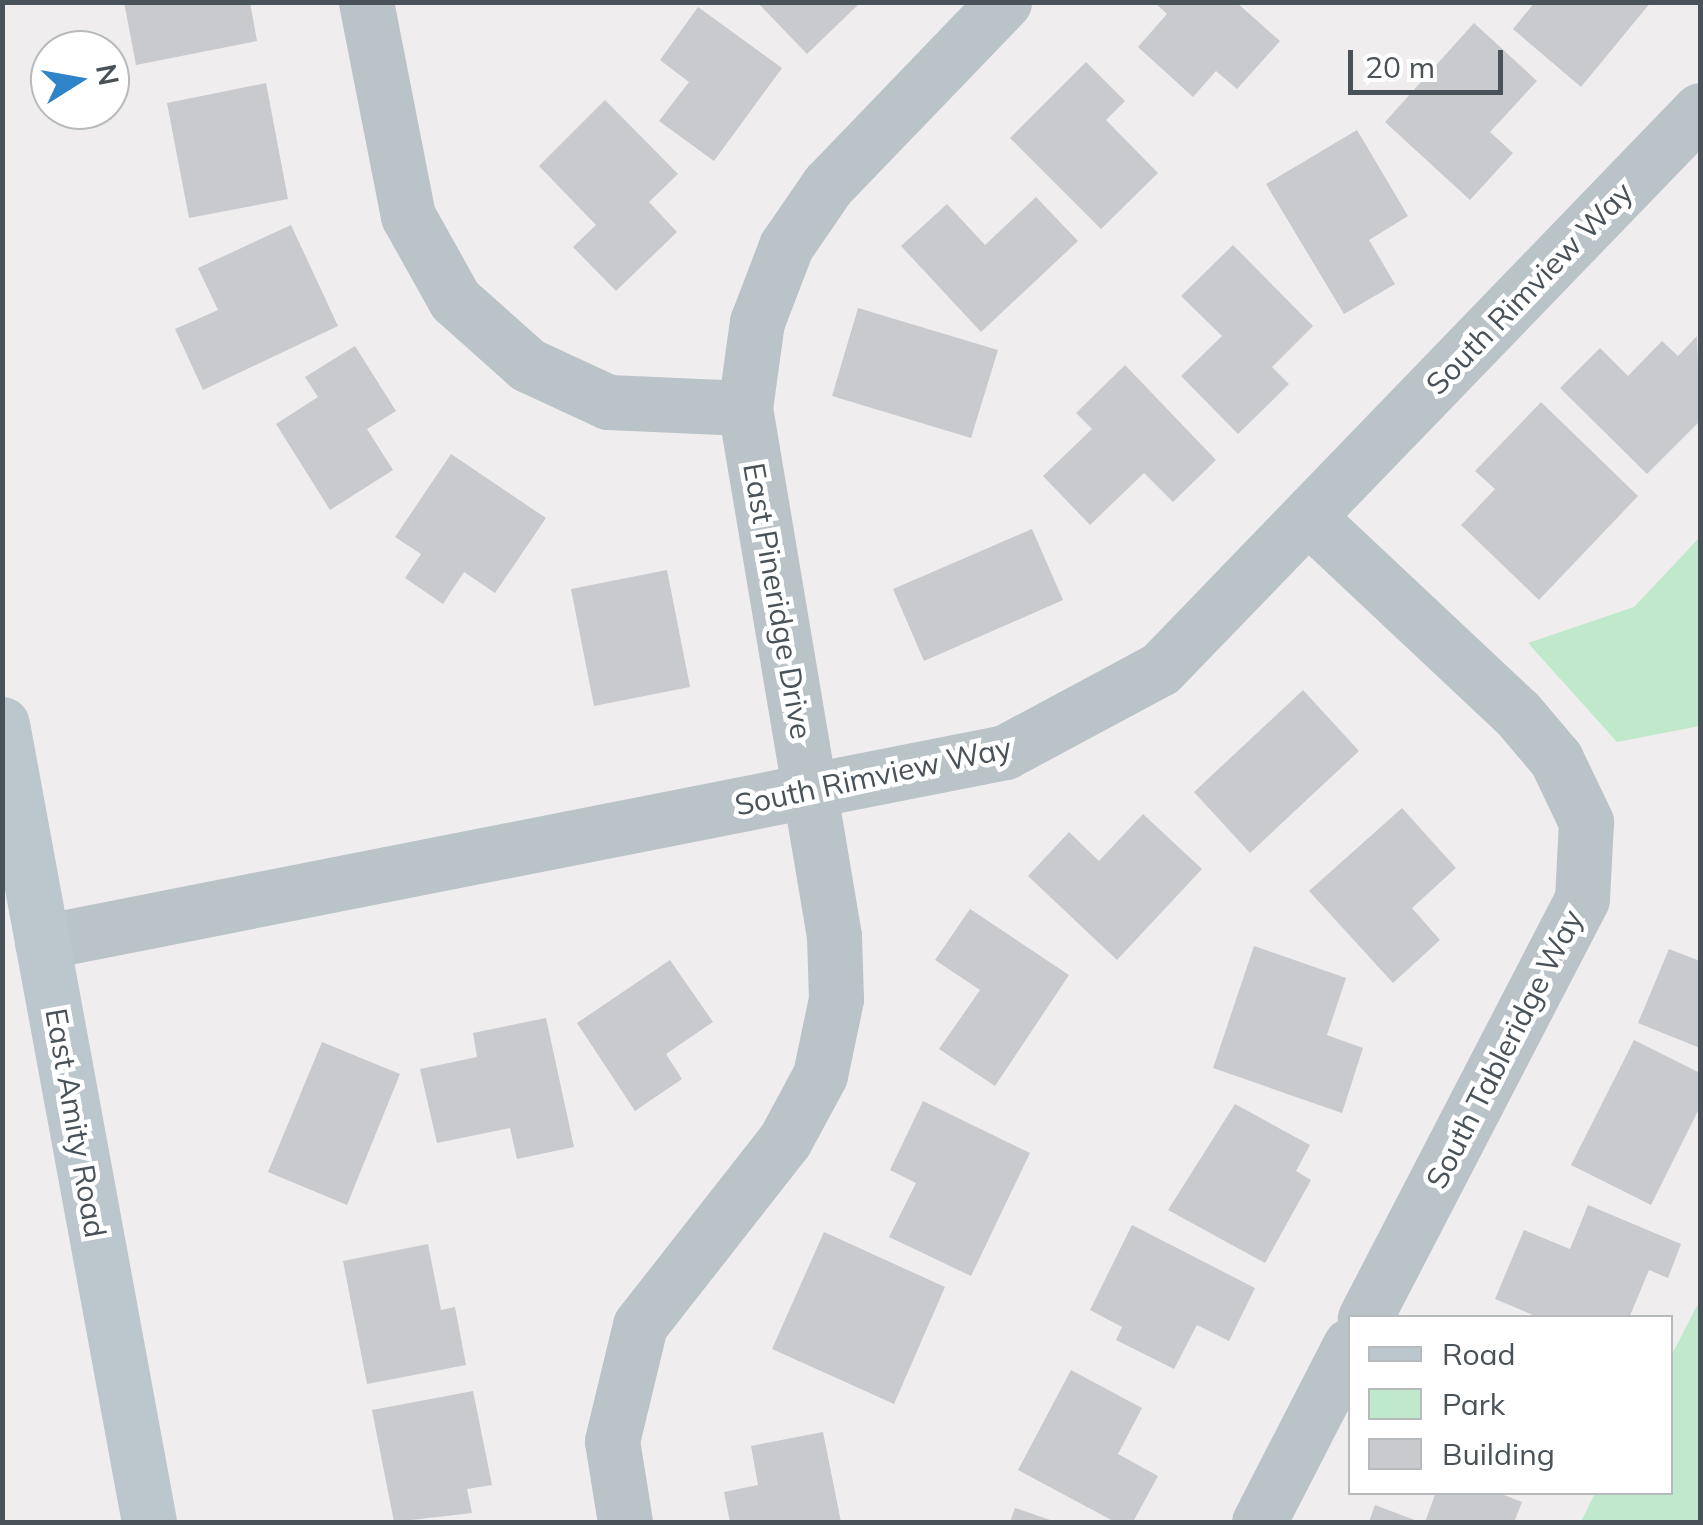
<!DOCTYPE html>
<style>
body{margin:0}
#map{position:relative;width:1703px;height:1525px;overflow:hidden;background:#f0edee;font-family:Mulish,sans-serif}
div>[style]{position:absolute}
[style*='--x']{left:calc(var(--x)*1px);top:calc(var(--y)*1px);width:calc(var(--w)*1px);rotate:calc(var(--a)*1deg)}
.green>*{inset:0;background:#c0e9cb}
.building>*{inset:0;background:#c8cace}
.street>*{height:55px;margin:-27.5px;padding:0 27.5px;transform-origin:27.5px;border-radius:27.5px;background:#bac3c8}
.secondary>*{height:55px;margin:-27.5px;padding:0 27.5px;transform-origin:27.5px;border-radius:27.5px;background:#bbc6cd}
span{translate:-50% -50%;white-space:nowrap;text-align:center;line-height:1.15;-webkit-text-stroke:9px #fff;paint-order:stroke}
.street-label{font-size:30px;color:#485258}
.frame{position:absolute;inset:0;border:5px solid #485258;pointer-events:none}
.legend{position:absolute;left:1348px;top:1315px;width:325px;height:180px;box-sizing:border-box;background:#fff;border:2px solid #b6babc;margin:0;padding:12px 18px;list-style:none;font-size:30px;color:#485258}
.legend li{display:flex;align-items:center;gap:20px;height:50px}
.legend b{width:50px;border:2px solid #b6babc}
.north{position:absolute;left:30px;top:30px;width:100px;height:100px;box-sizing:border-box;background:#fff;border:2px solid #b6babc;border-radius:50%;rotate:79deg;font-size:28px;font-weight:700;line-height:40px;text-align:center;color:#485258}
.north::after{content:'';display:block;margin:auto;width:35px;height:45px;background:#2e83c9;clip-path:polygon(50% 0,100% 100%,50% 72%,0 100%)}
.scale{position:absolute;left:1348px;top:50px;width:155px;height:45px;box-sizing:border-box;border:5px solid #485258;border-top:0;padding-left:12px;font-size:30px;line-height:35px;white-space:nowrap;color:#485258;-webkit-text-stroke:8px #fff;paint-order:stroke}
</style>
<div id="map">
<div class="green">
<div style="clip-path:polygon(1700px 537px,1700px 726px,1617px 742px,1528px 643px,1634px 607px)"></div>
<div style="clip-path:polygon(1700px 1300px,1700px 1522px,1581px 1522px,1595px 1493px,1670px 1492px,1671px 1356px)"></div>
</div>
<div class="building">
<div style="clip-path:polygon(124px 2px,250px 2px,257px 41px,136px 65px)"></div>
<div style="clip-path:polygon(757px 2px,861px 2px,807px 54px)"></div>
<div style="clip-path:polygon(1154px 2px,1236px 2px,1280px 41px,1237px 89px,1216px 71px,1193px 97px,1138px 47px,1167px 14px)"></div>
<div style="clip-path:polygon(1535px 2px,1651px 2px,1581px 87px,1513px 29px)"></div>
<div style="clip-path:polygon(698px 7px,782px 68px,714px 161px,659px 121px,689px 82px,660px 60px)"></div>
<div style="clip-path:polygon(1474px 23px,1537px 81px,1490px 132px,1513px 153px,1470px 200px,1385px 122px)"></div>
<div style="clip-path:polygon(1086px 62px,1125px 101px,1106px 120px,1158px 173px,1101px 229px,1010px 138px)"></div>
<div style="clip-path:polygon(266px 83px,288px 199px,189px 218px,167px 103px)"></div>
<div style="clip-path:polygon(605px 100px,678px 174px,649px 202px,677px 232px,616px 291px,573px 247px,596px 225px,539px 166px)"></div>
<div style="clip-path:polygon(1357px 130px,1408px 216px,1369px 240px,1395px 284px,1344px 314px,1266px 184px)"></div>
<div style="clip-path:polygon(1036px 197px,1078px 241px,981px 332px,901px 246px,947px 204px,985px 245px)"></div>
<div style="clip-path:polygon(291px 225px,338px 326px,203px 390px,175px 329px,218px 310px,198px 268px)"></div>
<div style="clip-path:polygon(1233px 245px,1313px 326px,1272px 367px,1289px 384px,1238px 434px,1181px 376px,1222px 336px,1181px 296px)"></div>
<div style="clip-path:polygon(858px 308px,998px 350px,971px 438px,832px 396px)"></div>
<div style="clip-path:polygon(1697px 336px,1700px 421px,1647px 474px,1560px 388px,1600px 348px,1628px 376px,1662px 341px,1678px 356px)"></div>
<div style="clip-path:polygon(355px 346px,396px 411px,367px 429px,393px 470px,330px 510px,276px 424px,318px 397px,305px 377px)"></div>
<div style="clip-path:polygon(1125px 365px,1216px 460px,1173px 502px,1144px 473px,1090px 525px,1043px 476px,1092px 429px,1076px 413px)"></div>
<div style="clip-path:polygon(1541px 402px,1638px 496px,1539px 600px,1461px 525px,1495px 489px,1475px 471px)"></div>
<div style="clip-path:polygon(451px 454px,546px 518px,495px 593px,464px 572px,443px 604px,405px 578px,421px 554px,395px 537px)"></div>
<div style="clip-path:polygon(1032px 529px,1063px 600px,924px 661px,893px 589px)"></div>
<div style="clip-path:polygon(667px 570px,690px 687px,594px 706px,571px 589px)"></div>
<div style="clip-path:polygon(1303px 690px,1359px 751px,1250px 853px,1194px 792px)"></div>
<div style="clip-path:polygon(1402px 808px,1456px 868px,1412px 908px,1440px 940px,1393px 983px,1309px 891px)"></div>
<div style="clip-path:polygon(1143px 814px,1202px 869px,1117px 960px,1028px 876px,1069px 832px,1099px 861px)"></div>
<div style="clip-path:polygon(970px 909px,1069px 975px,995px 1086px,939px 1049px,980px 990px,935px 960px)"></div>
<div style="clip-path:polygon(1254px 946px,1346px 978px,1327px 1035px,1363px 1048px,1342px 1113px,1213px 1068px)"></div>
<div style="clip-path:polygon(1669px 949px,1700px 961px,1700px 1048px,1638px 1023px)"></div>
<div style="clip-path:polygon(670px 960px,713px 1022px,666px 1054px,682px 1079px,635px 1111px,577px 1023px)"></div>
<div style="clip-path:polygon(546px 1018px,574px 1147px,517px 1159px,510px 1128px,437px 1143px,420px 1069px,477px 1057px,473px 1033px)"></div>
<div style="clip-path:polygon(1634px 1040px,1700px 1073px,1700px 1107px,1651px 1205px,1571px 1165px)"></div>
<div style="clip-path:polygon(322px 1042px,400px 1074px,347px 1205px,268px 1172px)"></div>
<div style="clip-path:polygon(923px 1101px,1030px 1153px,971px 1276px,889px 1237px,916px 1183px,890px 1170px)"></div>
<div style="clip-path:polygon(1235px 1104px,1310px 1145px,1296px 1171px,1311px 1180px,1265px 1263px,1168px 1210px)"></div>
<div style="clip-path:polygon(1588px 1205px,1681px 1244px,1668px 1278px,1649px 1270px,1629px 1318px,1540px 1318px,1495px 1299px,1524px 1230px,1570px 1249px)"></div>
<div style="clip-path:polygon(1132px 1225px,1255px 1288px,1229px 1341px,1197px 1325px,1174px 1369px,1116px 1340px,1122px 1327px,1090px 1310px)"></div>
<div style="clip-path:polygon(824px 1232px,945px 1287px,894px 1404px,772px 1349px)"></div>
<div style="clip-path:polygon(428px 1244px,441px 1310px,455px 1307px,466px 1365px,367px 1384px,343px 1261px)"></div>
<div style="clip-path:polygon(1071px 1370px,1142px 1408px,1118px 1454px,1158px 1476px,1133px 1522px,1115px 1522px,1018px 1470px)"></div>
<div style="clip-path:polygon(473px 1391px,492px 1485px,467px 1489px,472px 1513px,394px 1522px,372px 1410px)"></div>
<div style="clip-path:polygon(823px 1432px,841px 1522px,730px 1522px,724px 1492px,758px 1485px,751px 1446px)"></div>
<div style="clip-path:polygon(1436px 1492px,1496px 1492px,1522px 1502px,1514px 1522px,1425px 1522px)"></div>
<div style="clip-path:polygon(1375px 1505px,1420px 1522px,1369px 1522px)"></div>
<div style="clip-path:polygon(1015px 1508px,1056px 1522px,1010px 1522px)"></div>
</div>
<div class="street">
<div style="--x:366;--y:2;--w:218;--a:78.9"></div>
<div style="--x:408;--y:216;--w:96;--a:60.8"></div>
<div style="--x:455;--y:300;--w:98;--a:41.7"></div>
<div style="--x:528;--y:365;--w:88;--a:24.8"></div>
<div style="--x:608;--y:402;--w:137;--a:2.5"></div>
<div style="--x:1308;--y:517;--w:287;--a:43.2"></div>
<div style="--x:1517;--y:713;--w:60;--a:49.7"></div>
<div style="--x:1556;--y:759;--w:70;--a:64.5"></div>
<div style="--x:1586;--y:822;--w:77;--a:93"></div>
<div style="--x:1582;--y:899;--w:472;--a:117.4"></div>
<div style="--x:42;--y:942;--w:982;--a:-11.16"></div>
<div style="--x:1005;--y:752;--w:176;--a:-28.2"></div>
<div style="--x:1160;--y:669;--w:777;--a:-45.99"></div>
<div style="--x:625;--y:1522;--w:82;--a:-99.1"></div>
<div style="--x:612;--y:1441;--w:119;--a:-76.4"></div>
<div style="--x:640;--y:1325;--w:235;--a:-51.9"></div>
<div style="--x:785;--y:1140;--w:74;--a:-61.7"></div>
<div style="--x:820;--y:1075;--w:78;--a:-78.1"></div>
<div style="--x:836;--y:999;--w:63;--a:-91.8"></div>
<div style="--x:834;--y:936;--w:535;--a:-99.57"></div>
<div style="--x:745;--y:408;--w:87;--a:-82.1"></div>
<div style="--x:757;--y:322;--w:81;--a:-69.1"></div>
<div style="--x:786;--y:246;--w:74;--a:-55.5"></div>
<div style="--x:828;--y:185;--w:254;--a:-46.1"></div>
<div style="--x:1259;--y:1522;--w:199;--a:-62.8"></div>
</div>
<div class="secondary">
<div style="--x:2;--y:724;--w:811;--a:79.56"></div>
</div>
<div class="street-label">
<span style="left:1529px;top:288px;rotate:-46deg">South Rimview Way</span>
<span style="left:778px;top:601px;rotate:80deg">East Pineridge Drive</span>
<span style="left:873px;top:776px;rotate:-12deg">South Rimview Way</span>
<span style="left:1504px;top:1049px;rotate:-63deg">South Tableridge Way</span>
<span style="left:76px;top:1123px;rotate:80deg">East Amity Road</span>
</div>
<div class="frame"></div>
<ul class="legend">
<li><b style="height:12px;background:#bbc6cd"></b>Road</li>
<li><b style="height:28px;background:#c0e9cb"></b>Park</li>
<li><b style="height:28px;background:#c8cace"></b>Building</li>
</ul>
<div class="north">N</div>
<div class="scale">20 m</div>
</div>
